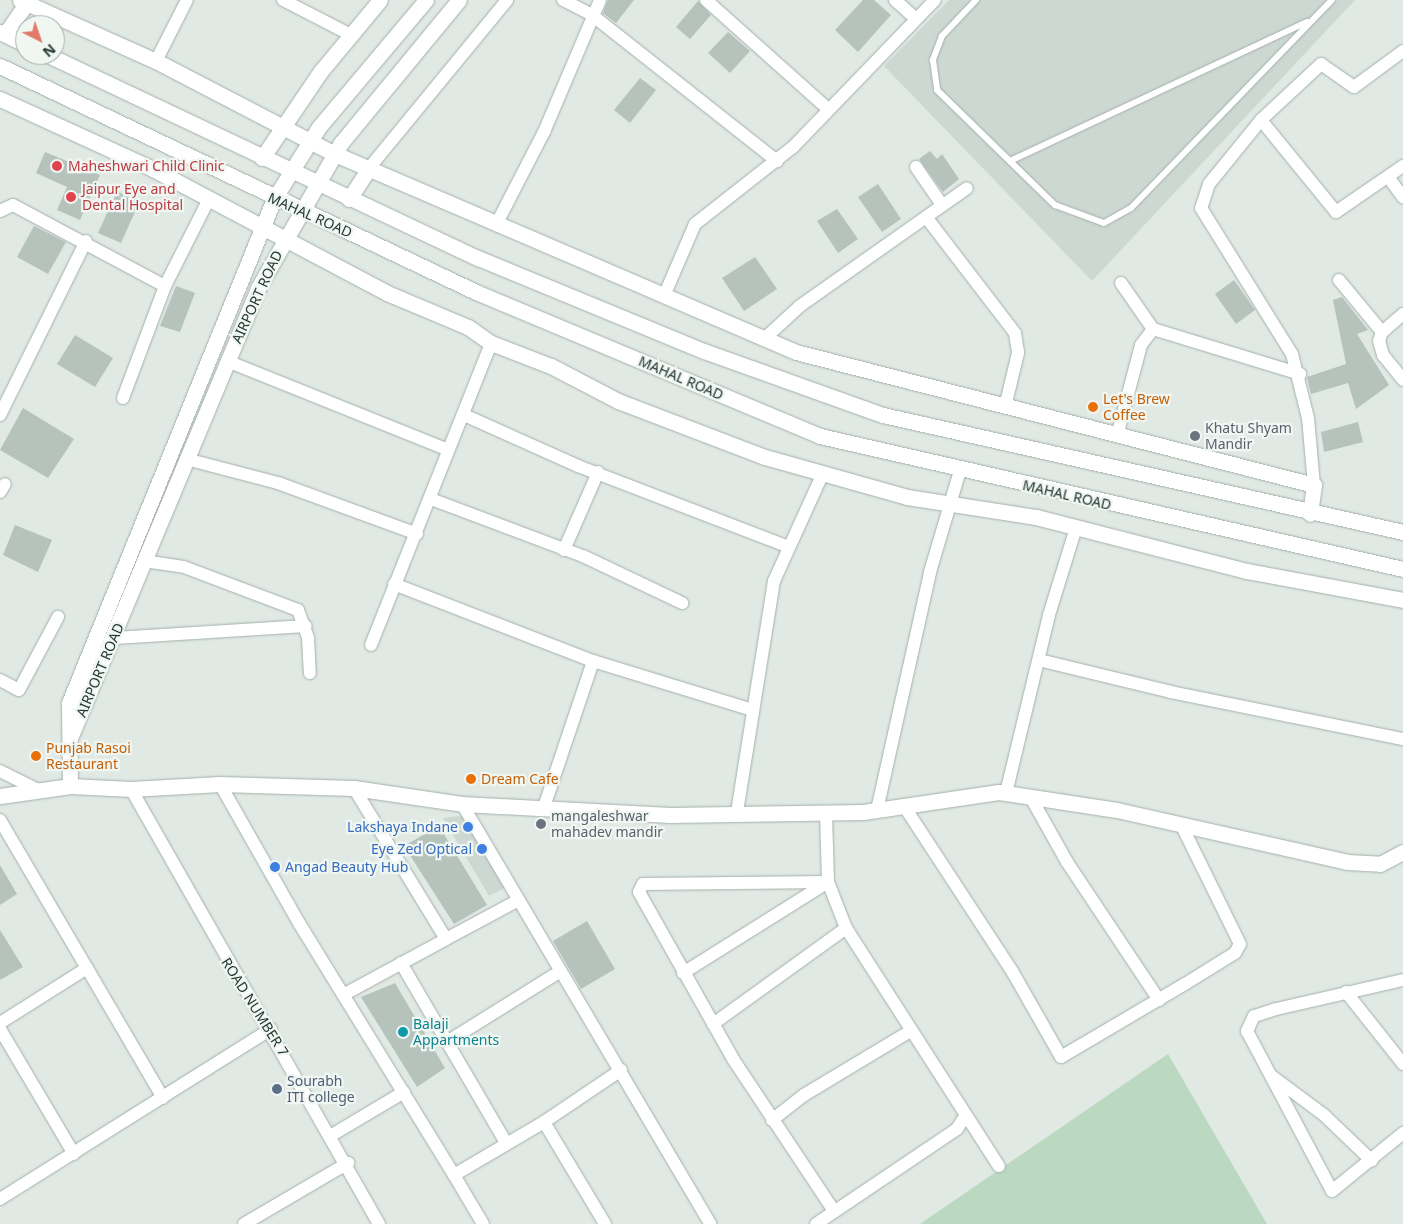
<!DOCTYPE html>
<style>
body{margin:0}
#map{position:relative;width:1403px;height:1224px;overflow:hidden;background:#e0e9e4;font-family:"Noto Sans",sans-serif}
div>[style]{position:absolute}
[style*='--x']{left:calc(var(--x)*1px);top:calc(var(--y)*1px);width:calc(var(--w)*1px);rotate:calc(var(--a)*1deg)}
.built>*{inset:0;background:#ced8d3}
.green>*{inset:0;background:#bbd8c1}
.building>*{inset:0;background:#b6c3bd}
.roads{filter:drop-shadow(0 0 1px #a4b0aa) drop-shadow(0 0 1px #a4b0aa)}
.service>*{height:6px;margin:-3px;padding:0 3px;transform-origin:3px;border-radius:3px;background:#fff}
.minor>*{height:12px;margin:-6px;padding:0 6px;transform-origin:6px;border-radius:6px;background:#fff}
.tertiary>*{height:15px;margin:-7.5px;padding:0 7.5px;transform-origin:7.5px;border-radius:7.5px;background:#fff}
.secondary>*{height:15px;margin:-7.5px;padding:0 7.5px;transform-origin:7.5px;border-radius:7.5px;background:#fff}
.dots>*{width:14px;height:14px;translate:-50% -50%;box-sizing:border-box;border:2px solid #f0f6f2;border-radius:50%}
span{translate:-50% -50%;white-space:nowrap;text-align:center;line-height:1.15;-webkit-text-stroke:4.5px #f0f6f2;paint-order:stroke}
.health-label{font-size:14px;color:#be3a42}
.left{translate:0 -50%;text-align:left}
.street-label{font-size:14px;color:#233730}
.food-label{font-size:14px;color:#c56008}
.worship-label{font-size:14px;color:#5b616d}
.shop-label{font-size:14px;color:#366cbe}
.right{translate:-100% -50%;text-align:right}
.culture-label{font-size:14px;color:#0d838f}
.service-label{font-size:14px;color:#4e5e75}
.north{position:absolute;left:15px;top:15px;width:50px;height:50px;box-sizing:border-box;background:#f0f6f2;border:1px solid #9eaaa4;border-radius:50%;rotate:139deg;font-size:14px;font-weight:700;line-height:20px;text-align:center;color:#233730}
.north::after{content:'';display:block;margin:auto;width:18px;height:22px;background:#e07b67;clip-path:polygon(50% 0,100% 100%,50% 72%,0 100%)}
</style>
<div id="map">
<div class="built">
<div style="clip-path:polygon(949px 0,1355px 0,1092px 281px,884px 66px)"></div>
<div style="clip-path:polygon(468px 815px,508px 886px,489px 896px,443px 818px)"></div>
</div>
<div class="green">
<div style="clip-path:polygon(1168px 1054px,1267px 1224px,920px 1224px)"></div>
</div>
<div class="building">
<div style="clip-path:polygon(608px 0,634px 0,616px 23px,603px 13px)"></div>
<div style="clip-path:polygon(863px 0,874px 0,891px 15px,858px 52px,835px 30px)"></div>
<div style="clip-path:polygon(698px 1px,711px 15px,690px 39px,676px 27px)"></div>
<div style="clip-path:polygon(728px 32px,750px 51px,730px 73px,708px 53px)"></div>
<div style="clip-path:polygon(640px 78px,656px 90px,630px 123px,614px 110px)"></div>
<div style="clip-path:polygon(930px 151px,937px 159px,942px 154px,959px 179px,943px 192px,919px 159px)"></div>
<div style="clip-path:polygon(45px 152px,100px 175px,80px 220px,57px 210px,67px 187px,36px 173px)"></div>
<div style="clip-path:polygon(878px 184px,901px 219px,882px 232px,858px 197px)"></div>
<div style="clip-path:polygon(117px 191px,139px 203px,121px 243px,98px 233px)"></div>
<div style="clip-path:polygon(837px 209px,858px 239px,838px 253px,817px 221px)"></div>
<div style="clip-path:polygon(34px 226px,66px 242px,48px 274px,17px 257px)"></div>
<div style="clip-path:polygon(755px 257px,777px 289px,744px 311px,722px 278px)"></div>
<div style="clip-path:polygon(1234px 280px,1255px 310px,1236px 324px,1215px 294px)"></div>
<div style="clip-path:polygon(176px 286px,195px 293px,180px 332px,160px 326px)"></div>
<div style="clip-path:polygon(1342px 297px,1368px 330px,1357px 334px,1389px 385px,1356px 409px,1348px 383px,1311px 394px,1307px 377px,1346px 364px,1333px 300px)"></div>
<div style="clip-path:polygon(75px 335px,113px 358px,95px 387px,57px 364px)"></div>
<div style="clip-path:polygon(23px 408px,74px 439px,48px 478px,0 450px)"></div>
<div style="clip-path:polygon(1358px 422px,1363px 442px,1324px 452px,1321px 432px)"></div>
<div style="clip-path:polygon(15px 525px,52px 540px,38px 572px,3px 555px)"></div>
<div style="clip-path:polygon(439px 826px,487px 905px,454px 924px,404px 846px)"></div>
<div style="clip-path:polygon(0 865px,17px 894px,0 905px)"></div>
<div style="clip-path:polygon(587px 921px,615px 969px,581px 989px,553px 941px)"></div>
<div style="clip-path:polygon(0 930px,23px 967px,0 980px)"></div>
<div style="clip-path:polygon(395px 983px,445px 1068px,417px 1087px,361px 997px)"></div>
</div>
<div class="roads">
<div class="service">
<div style="--x:976;--y:0;--w:50;--a:133.4"></div>
<div style="--x:942;--y:36;--w:26;--a:111"></div>
<div style="--x:933;--y:60;--w:30;--a:82"></div>
<div style="--x:937;--y:90;--w:165;--a:44.3"></div>
<div style="--x:1055;--y:205;--w:52;--a:20.2"></div>
<div style="--x:1104;--y:223;--w:31;--a:-29"></div>
<div style="--x:1131;--y:208;--w:289;--a:-46"></div>
<div style="--x:1010;--y:161;--w:328;--a:-25.1"></div>
</div>
<div class="minor">
<div style="--x:283;--y:0;--w:76;--a:27.2"></div>
<div style="--x:563;--y:0;--w:33;--a:27"></div>
<div style="--x:592;--y:15;--w:236;--a:38.3"></div>
<div style="--x:706;--y:0;--w:164;--a:41.8"></div>
<div style="--x:895;--y:0;--w:28;--a:42"></div>
<div style="--x:1403;--y:51;--w:61;--a:143.7"></div>
<div style="--x:1354;--y:87;--w:40;--a:-145.1"></div>
<div style="--x:1321;--y:64;--w:82;--a:137"></div>
<div style="--x:1261;--y:120;--w:119;--a:50.8"></div>
<div style="--x:1336;--y:212;--w:81;--a:-34.5"></div>
<div style="--x:156;--y:61;--w:68;--a:-63.1"></div>
<div style="--x:1261;--y:120;--w:82;--a:129.1"></div>
<div style="--x:1209;--y:184;--w:25;--a:108"></div>
<div style="--x:1201;--y:208;--w:172;--a:58.1"></div>
<div style="--x:1292;--y:354;--w:66;--a:76"></div>
<div style="--x:1308;--y:418;--w:67;--a:84.9"></div>
<div style="--x:370;--y:167;--w:216;--a:-50.6"></div>
<div style="--x:916;--y:167;--w:46;--a:55.6"></div>
<div style="--x:1389;--y:178;--w:24;--a:54"></div>
<div style="--x:0;--y:211;--w:14;--a:-25"></div>
<div style="--x:13;--y:205;--w:172;--a:28.1"></div>
<div style="--x:926;--y:217;--w:146;--a:52.5"></div>
<div style="--x:1015;--y:333;--w:20;--a:81"></div>
<div style="--x:1018;--y:353;--w:56;--a:103.5"></div>
<div style="--x:496;--y:225;--w:105;--a:-62.7"></div>
<div style="--x:544;--y:132;--w:143;--a:-67"></div>
<div style="--x:1339;--y:280;--w:67;--a:50.4"></div>
<div style="--x:1121;--y:283;--w:56;--a:55.2"></div>
<div style="--x:664;--y:296;--w:78;--a:-66.7"></div>
<div style="--x:695;--y:224;--w:125;--a:-38.2"></div>
<div style="--x:793;--y:147;--w:204;--a:-46"></div>
<div style="--x:1403;--y:314;--w:28;--a:139"></div>
<div style="--x:1382;--y:332;--w:9;--a:108"></div>
<div style="--x:1379;--y:341;--w:15;--a:74"></div>
<div style="--x:1383;--y:355;--w:32;--a:51"></div>
<div style="--x:764;--y:339;--w:49;--a:-42.5"></div>
<div style="--x:800;--y:306;--w:204;--a:-35.2"></div>
<div style="--x:227;--y:361;--w:236;--a:21.9"></div>
<div style="--x:123;--y:398;--w:120;--a:-69.4"></div>
<div style="--x:165;--y:286;--w:97;--a:-63.2"></div>
<div style="--x:0;--y:415;--w:194;--a:-63.7"></div>
<div style="--x:464;--y:415;--w:125;--a:24.1"></div>
<div style="--x:578;--y:466;--w:226;--a:21"></div>
<div style="--x:1117;--y:436;--w:94;--a:-75.2"></div>
<div style="--x:1141;--y:345;--w:20;--a:-53"></div>
<div style="--x:1153;--y:329;--w:154;--a:17"></div>
<div style="--x:186;--y:459;--w:95;--a:14.6"></div>
<div style="--x:278;--y:483;--w:148;--a:20.1"></div>
<div style="--x:0;--y:492;--w:9;--a:-58"></div>
<div style="--x:431;--y:499;--w:162;--a:20.6"></div>
<div style="--x:583;--y:556;--w:110;--a:25.4"></div>
<div style="--x:564;--y:550;--w:85;--a:-66.4"></div>
<div style="--x:144;--y:561;--w:40;--a:8.5"></div>
<div style="--x:184;--y:567;--w:122;--a:20.7"></div>
<div style="--x:298;--y:610;--w:30;--a:70"></div>
<div style="--x:308;--y:638;--w:35;--a:87"></div>
<div style="--x:394;--y:584;--w:213;--a:21.2"></div>
<div style="--x:593;--y:661;--w:166;--a:17.1"></div>
<div style="--x:115;--y:638;--w:191;--a:-3.6"></div>
<div style="--x:371;--y:645;--w:325;--a:-68.3"></div>
<div style="--x:1039;--y:660;--w:136;--a:13.6"></div>
<div style="--x:1171;--y:692;--w:237;--a:11.5"></div>
<div style="--x:0;--y:680;--w:21;--a:28"></div>
<div style="--x:19;--y:690;--w:83;--a:-61.9"></div>
<div style="--x:0;--y:771;--w:40;--a:26.6"></div>
<div style="--x:220;--y:784;--w:160;--a:60.4"></div>
<div style="--x:299;--y:923;--w:296;--a:58.4"></div>
<div style="--x:454;--y:1175;--w:104;--a:-30.5"></div>
<div style="--x:544;--y:1122;--w:119;--a:59.1"></div>
<div style="--x:131;--y:789;--w:501;--a:60.31"></div>
<div style="--x:1006;--y:793;--w:183;--a:-76.4"></div>
<div style="--x:1049;--y:615;--w:91;--a:-72.8"></div>
<div style="--x:1030;--y:796;--w:76;--a:60.7"></div>
<div style="--x:1067;--y:862;--w:166;--a:56.3"></div>
<div style="--x:462;--y:804;--w:488;--a:59.4"></div>
<div style="--x:904;--y:806;--w:197;--a:56.8"></div>
<div style="--x:1012;--y:971;--w:99;--a:60.3"></div>
<div style="--x:1061;--y:1057;--w:144;--a:-30.5"></div>
<div style="--x:1185;--y:984;--w:59;--a:-31.8"></div>
<div style="--x:1235;--y:953;--w:10;--a:-61"></div>
<div style="--x:1240;--y:944;--w:131;--a:-116.2"></div>
<div style="--x:543;--y:810;--w:157;--a:-71.4"></div>
<div style="--x:877;--y:810;--w:244;--a:-77.4"></div>
<div style="--x:930;--y:572;--w:105;--a:-73.5"></div>
<div style="--x:737;--y:812;--w:234;--a:-80.9"></div>
<div style="--x:774;--y:581;--w:116;--a:-65.6"></div>
<div style="--x:826;--y:814;--w:68;--a:88.3"></div>
<div style="--x:828;--y:882;--w:49;--a:68.6"></div>
<div style="--x:846;--y:928;--w:283;--a:57.3"></div>
<div style="--x:0;--y:820;--w:322;--a:59.6"></div>
<div style="--x:828;--y:882;--w:185;--a:179.4"></div>
<div style="--x:643;--y:884;--w:9;--a:117"></div>
<div style="--x:639;--y:892;--w:192;--a:60.6"></div>
<div style="--x:733;--y:1059;--w:182;--a:56.4"></div>
<div style="--x:446;--y:939;--w:81;--a:-28.2"></div>
<div style="--x:401;--y:963;--w:206;--a:59.7"></div>
<div style="--x:683;--y:973;--w:171;--a:-32.1"></div>
<div style="--x:1403;--y:980;--w:130;--a:167.1"></div>
<div style="--x:1276;--y:1009;--w:23;--a:162"></div>
<div style="--x:1254;--y:1016;--w:17;--a:115"></div>
<div style="--x:1247;--y:1031;--w:181;--a:62"></div>
<div style="--x:1332;--y:1191;--w:92;--a:-39.2"></div>
<div style="--x:1346;--y:992;--w:92;--a:51.6"></div>
<div style="--x:343;--y:995;--w:117;--a:-28.5"></div>
<div style="--x:446;--y:939;--w:177;--a:-121.4"></div>
<div style="--x:0;--y:1023;--w:103;--a:-32.3"></div>
<div style="--x:713;--y:1024;--w:164;--a:-35.8"></div>
<div style="--x:0;--y:1029;--w:145;--a:59.4"></div>
<div style="--x:447;--y:1042;--w:132;--a:-32"></div>
<div style="--x:1273;--y:1077;--w:64;--a:36.7"></div>
<div style="--x:1324;--y:1115;--w:66;--a:43.8"></div>
<div style="--x:772;--y:1120;--w:41;--a:-38"></div>
<div style="--x:804;--y:1095;--w:122;--a:-31"></div>
<div style="--x:544;--y:1122;--w:93;--a:-34"></div>
<div style="--x:330;--y:1136;--w:86;--a:-30.7"></div>
<div style="--x:454;--y:1175;--w:57;--a:59.4"></div>
<div style="--x:0;--y:1199;--w:320;--a:-32.1"></div>
<div style="--x:244;--y:1224;--w:121;--a:-30.4"></div>
<div style="--x:816;--y:1224;--w:170;--a:-34"></div>
<div style="--x:957;--y:1129;--w:13;--a:-58"></div>
</div>
<div class="tertiary">
<div style="--x:20;--y:0;--w:149;--a:24.2"></div>
<div style="--x:156;--y:61;--w:202;--a:27.5"></div>
<div style="--x:335;--y:154;--w:502;--a:23.24"></div>
<div style="--x:796;--y:352;--w:535;--a:14.4"></div>
<div style="--x:1314;--y:485;--w:29;--a:98"></div>
<div style="--x:5;--y:34;--w:38;--a:-55"></div>
<div style="--x:0;--y:99;--w:168;--a:24.6"></div>
<div style="--x:153;--y:169;--w:265;--a:27.9"></div>
<div style="--x:387;--y:293;--w:88;--a:22.8"></div>
<div style="--x:468;--y:327;--w:28;--a:35"></div>
<div style="--x:491;--y:343;--w:64;--a:21"></div>
<div style="--x:551;--y:366;--w:76;--a:27.6"></div>
<div style="--x:618;--y:401;--w:157;--a:20.9"></div>
<div style="--x:765;--y:457;--w:148;--a:15.7"></div>
<div style="--x:907;--y:497;--w:131;--a:8.8"></div>
<div style="--x:1036;--y:517;--w:218;--a:14.4"></div>
<div style="--x:1247;--y:571;--w:159;--a:10.5"></div>
<div style="--x:262;--y:158;--w:105;--a:-55.9"></div>
<div style="--x:321;--y:71;--w:92;--a:-50.3"></div>
<div style="--x:349;--y:199;--w:38;--a:-57"></div>
<div style="--x:70;--y:738;--w:488;--a:-67.3"></div>
<div style="--x:258;--y:288;--w:167;--a:-60.2"></div>
<div style="--x:341;--y:143;--w:185;--a:-50.5"></div>
<div style="--x:70;--y:786;--w:61;--a:2.8"></div>
<div style="--x:131;--y:789;--w:89;--a:-3.2"></div>
<div style="--x:220;--y:784;--w:134;--a:1.7"></div>
<div style="--x:354;--y:788;--w:109;--a:8.4"></div>
<div style="--x:462;--y:804;--w:208;--a:3"></div>
<div style="--x:670;--y:815;--w:193;--a:-0.9"></div>
<div style="--x:863;--y:812;--w:137;--a:-8.4"></div>
<div style="--x:999;--y:792;--w:119;--a:8.7"></div>
<div style="--x:1117;--y:810;--w:236;--a:12.7"></div>
<div style="--x:1347;--y:862;--w:33;--a:3"></div>
<div style="--x:1380;--y:864;--w:26;--a:-28"></div>
<div style="--x:0;--y:796;--w:71;--a:-8.1"></div>
<div style="--x:70;--y:786;--w:83;--a:-90.7"></div>
<div style="--x:69;--y:703;--w:544;--a:-67.87"></div>
<div style="--x:274;--y:199;--w:85;--a:-58"></div>
<div style="--x:319;--y:127;--w:166;--a:-49.9"></div>
</div>
<div class="secondary">
<div style="--x:0;--y:32;--w:28;--a:26"></div>
<div style="--x:48;--y:55;--w:476;--a:25.3"></div>
<div style="--x:478;--y:258;--w:244;--a:22.4"></div>
<div style="--x:704;--y:351;--w:190;--a:19.7"></div>
<div style="--x:883;--y:415;--w:533;--a:12.68"></div>
<div style="--x:0;--y:66;--w:527;--a:25.4"></div>
<div style="--x:476;--y:292;--w:373;--a:22.7"></div>
<div style="--x:820;--y:436;--w:598;--a:12.85"></div>
</div>
</div>
<div class="dots">
<div style="left:57px;top:166px;background:#e0444e"></div>
<div style="left:71px;top:197px;background:#e0444e"></div>
<div style="left:1093px;top:407px;background:#e8710a"></div>
<div style="left:1195px;top:436px;background:#6b7280"></div>
<div style="left:36px;top:756px;background:#e8710a"></div>
<div style="left:471px;top:779px;background:#e8710a"></div>
<div style="left:541px;top:824px;background:#6b7280"></div>
<div style="left:468px;top:827px;background:#3f7fe0"></div>
<div style="left:482px;top:849px;background:#3f7fe0"></div>
<div style="left:275px;top:867px;background:#3f7fe0"></div>
<div style="left:403px;top:1032px;background:#0f9aa8"></div>
<div style="left:277px;top:1089px;background:#5c6f8a"></div>
</div>
<div class="health-label">
<span class="left" style="left:68px;top:166px">Maheshwari Child Clinic</span>
<span class="left" style="left:82px;top:197px">Jaipur Eye and<br>Dental Hospital</span>
</div>
<div class="street-label">
<span style="left:310px;top:215px;rotate:24deg">MAHAL ROAD</span>
<span style="left:257px;top:297px;rotate:-65deg">AIRPORT ROAD</span>
<span style="left:681px;top:378px;rotate:23deg">MAHAL ROAD</span>
<span style="left:1067px;top:495px;rotate:13deg">MAHAL ROAD</span>
<span style="left:100px;top:670px;rotate:-67deg">AIRPORT ROAD</span>
<span style="left:255px;top:1007px;rotate:58deg">ROAD NUMBER 7</span>
</div>
<div class="food-label">
<span class="left" style="left:1103px;top:407px">Let's Brew<br>Coffee</span>
<span class="left" style="left:46px;top:756px">Punjab Rasoi<br>Restaurant</span>
<span class="left" style="left:481px;top:779px">Dream Cafe</span>
</div>
<div class="worship-label">
<span class="left" style="left:1205px;top:436px">Khatu Shyam<br>Mandir</span>
<span class="left" style="left:551px;top:824px">mangaleshwar<br>mahadev mandir</span>
</div>
<div class="shop-label">
<span class="right" style="left:458px;top:827px">Lakshaya Indane</span>
<span class="right" style="left:472px;top:849px">Eye Zed Optical</span>
<span class="left" style="left:285px;top:867px">Angad Beauty Hub</span>
</div>
<div class="culture-label">
<span class="left" style="left:413px;top:1032px">Balaji<br>Appartments</span>
</div>
<div class="service-label">
<span class="left" style="left:287px;top:1089px">Sourabh<br>ITI college</span>
</div>
<div class="north">N</div>
</div>
